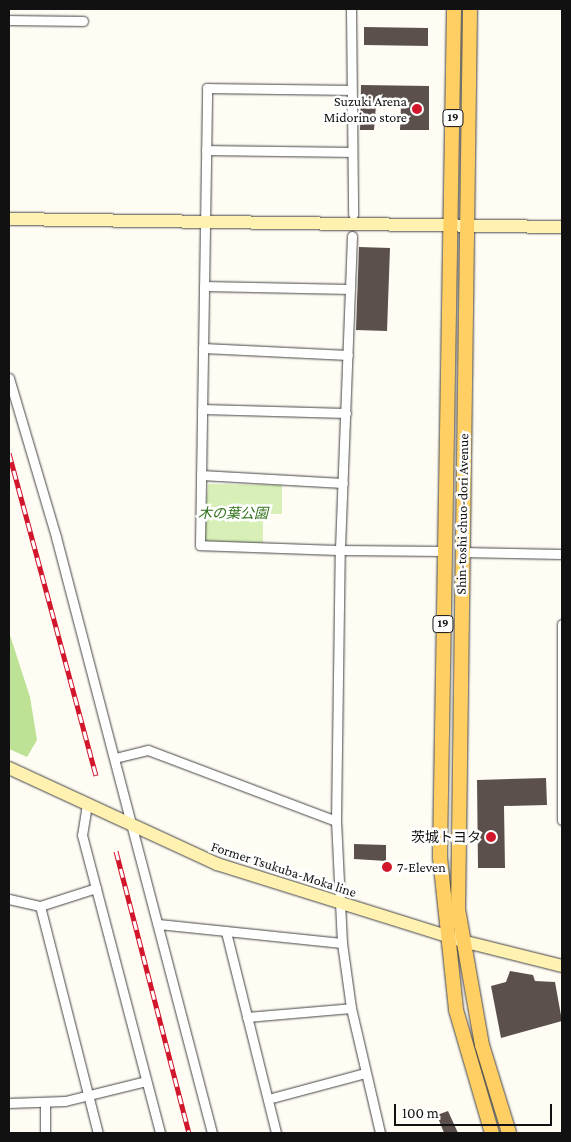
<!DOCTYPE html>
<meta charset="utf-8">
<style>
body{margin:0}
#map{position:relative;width:571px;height:1142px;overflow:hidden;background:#fffcf4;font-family:"Crimson Pro","Noto Sans JP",serif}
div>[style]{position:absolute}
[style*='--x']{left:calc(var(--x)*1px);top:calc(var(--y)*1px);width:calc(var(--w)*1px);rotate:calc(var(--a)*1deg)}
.green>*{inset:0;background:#d8efb8}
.forest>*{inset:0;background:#bde295}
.building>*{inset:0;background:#5b504b}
.roads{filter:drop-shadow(0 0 1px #444) drop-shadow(0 0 1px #444)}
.street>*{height:9px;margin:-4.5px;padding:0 4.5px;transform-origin:4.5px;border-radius:4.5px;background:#fff}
.secondary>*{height:12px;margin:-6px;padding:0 6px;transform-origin:6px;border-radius:6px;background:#fff1af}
.primary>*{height:14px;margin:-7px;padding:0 7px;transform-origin:7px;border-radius:7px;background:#ffcf64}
.rail>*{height:5px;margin-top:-2.5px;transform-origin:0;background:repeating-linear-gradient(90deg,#fff 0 9px,#d2172d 0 18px);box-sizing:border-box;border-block:1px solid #d2172d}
.dots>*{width:14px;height:14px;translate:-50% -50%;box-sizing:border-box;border:2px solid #fff;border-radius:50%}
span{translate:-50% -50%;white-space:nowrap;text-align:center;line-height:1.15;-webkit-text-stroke:5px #fff;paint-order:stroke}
.shield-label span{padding:1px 4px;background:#fff;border:1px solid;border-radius:4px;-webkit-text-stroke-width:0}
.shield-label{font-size:12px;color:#111;font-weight:700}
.poi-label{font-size:14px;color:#111}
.right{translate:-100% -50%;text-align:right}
.left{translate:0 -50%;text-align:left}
.park-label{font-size:14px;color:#307218;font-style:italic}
.street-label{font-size:14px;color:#111}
.frame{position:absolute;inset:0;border:10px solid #111;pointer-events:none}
.scale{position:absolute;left:394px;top:1104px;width:158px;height:22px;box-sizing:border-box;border:2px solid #111;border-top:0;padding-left:6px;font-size:15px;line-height:18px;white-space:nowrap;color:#111;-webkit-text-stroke:4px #fff;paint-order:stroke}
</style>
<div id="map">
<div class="green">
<div style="clip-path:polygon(208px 484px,282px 485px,282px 514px,263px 514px,263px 543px,207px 542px,203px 538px)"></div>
</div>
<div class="forest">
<div style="clip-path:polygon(9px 632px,30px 697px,37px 740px,27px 757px,9px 749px)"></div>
</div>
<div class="building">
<div style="clip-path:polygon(364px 27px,428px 28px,428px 46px,364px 45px)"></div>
<div style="clip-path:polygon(361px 85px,429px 86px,429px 130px,400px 130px,401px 105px,376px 105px,374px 130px,360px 130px)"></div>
<div style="clip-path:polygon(359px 247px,390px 248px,387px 331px,356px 330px)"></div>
<div style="clip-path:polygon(546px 778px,547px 805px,504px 806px,505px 868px,478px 868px,477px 780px)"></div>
<div style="clip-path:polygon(354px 844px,386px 845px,386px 861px,354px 859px)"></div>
<div style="clip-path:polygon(510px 971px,533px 975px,535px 981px,555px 982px,562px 1021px,501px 1038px,491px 986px,506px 982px)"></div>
<div style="clip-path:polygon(448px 1111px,458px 1133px,444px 1133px,437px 1115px)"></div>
</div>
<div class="roads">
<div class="street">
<div style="--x:351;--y:9;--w:205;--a:89.4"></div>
<div style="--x:9;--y:20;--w:74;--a:0.8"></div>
<div style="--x:206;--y:150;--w:145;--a:0.8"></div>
<div style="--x:352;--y:236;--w:314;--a:92.2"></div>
<div style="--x:340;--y:550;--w:104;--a:0.6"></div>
<div style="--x:204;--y:286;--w:146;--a:1.2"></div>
<div style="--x:203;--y:348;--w:145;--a:2.8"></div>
<div style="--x:9;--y:378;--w:166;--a:73.5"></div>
<div style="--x:56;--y:537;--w:616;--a:75.33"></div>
<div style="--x:202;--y:409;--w:144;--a:1.6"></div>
<div style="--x:201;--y:475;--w:142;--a:3.2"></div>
<div style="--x:461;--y:552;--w:101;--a:1.1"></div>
<div style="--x:562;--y:624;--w:196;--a:90"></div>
<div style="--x:115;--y:758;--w:34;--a:-14"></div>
<div style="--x:148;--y:750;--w:201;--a:20.7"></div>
<div style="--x:87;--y:804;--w:31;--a:99"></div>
<div style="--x:82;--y:835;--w:308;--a:75.3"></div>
<div style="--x:9;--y:899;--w:32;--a:13"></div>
<div style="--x:40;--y:906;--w:59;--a:-17.8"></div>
<div style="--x:40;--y:906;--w:234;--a:75.7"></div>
<div style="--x:158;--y:924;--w:185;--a:5.9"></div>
<div style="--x:342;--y:943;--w:122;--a:-92.8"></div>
<div style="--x:336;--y:821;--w:271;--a:-89.2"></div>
<div style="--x:340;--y:550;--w:140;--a:-178"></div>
<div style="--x:200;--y:545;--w:457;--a:-89.1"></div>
<div style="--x:207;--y:88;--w:144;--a:0.8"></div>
<div style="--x:226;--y:932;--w:207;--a:76"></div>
<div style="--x:342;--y:943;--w:66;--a:82.1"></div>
<div style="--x:351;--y:1008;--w:128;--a:76.9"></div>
<div style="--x:247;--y:1017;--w:104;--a:-4.9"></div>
<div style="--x:268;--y:1099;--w:100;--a:-15"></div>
<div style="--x:45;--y:1102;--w:31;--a:90"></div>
<div style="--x:9;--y:1103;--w:56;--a:-2"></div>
<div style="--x:65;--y:1101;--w:83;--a:-13.9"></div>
</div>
<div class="secondary">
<div style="--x:9;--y:219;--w:553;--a:0.83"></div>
<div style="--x:9;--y:768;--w:229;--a:24.8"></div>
<div style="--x:217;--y:864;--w:257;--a:17.4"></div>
<div style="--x:462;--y:941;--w:103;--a:14"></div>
</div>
<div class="primary">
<div style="--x:454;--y:9;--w:848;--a:90.95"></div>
<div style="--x:440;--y:857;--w:154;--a:84"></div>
<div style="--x:456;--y:1010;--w:128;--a:73.7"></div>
<div style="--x:470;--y:9;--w:900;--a:90.76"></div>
<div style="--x:458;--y:909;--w:138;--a:80"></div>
<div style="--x:482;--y:1045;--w:92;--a:72.9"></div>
</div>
</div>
<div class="rail">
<div style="--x:9;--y:453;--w:334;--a:74.9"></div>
<div style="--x:116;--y:851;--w:291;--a:75.5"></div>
</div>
<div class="dots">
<div style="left:417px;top:109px;background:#d2172d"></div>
<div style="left:491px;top:837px;background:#d2172d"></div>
<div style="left:387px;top:867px;background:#d2172d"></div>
</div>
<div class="shield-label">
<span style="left:453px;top:118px">19</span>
<span style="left:443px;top:624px">19</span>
</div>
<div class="poi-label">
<span class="right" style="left:407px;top:109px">Suzuki Arena<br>Midorino store</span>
<span class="right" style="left:481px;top:837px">茨城トヨタ</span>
<span class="left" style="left:397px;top:867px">7-Eleven</span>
</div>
<div class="park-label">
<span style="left:233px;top:513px">木の葉公園</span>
</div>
<div class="street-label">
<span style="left:462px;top:514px;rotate:-89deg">Shin-toshi chuo-dori Avenue</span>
<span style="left:284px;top:869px;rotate:18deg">Former Tsukuba-Moka line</span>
</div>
<div class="frame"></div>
<div class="scale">100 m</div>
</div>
